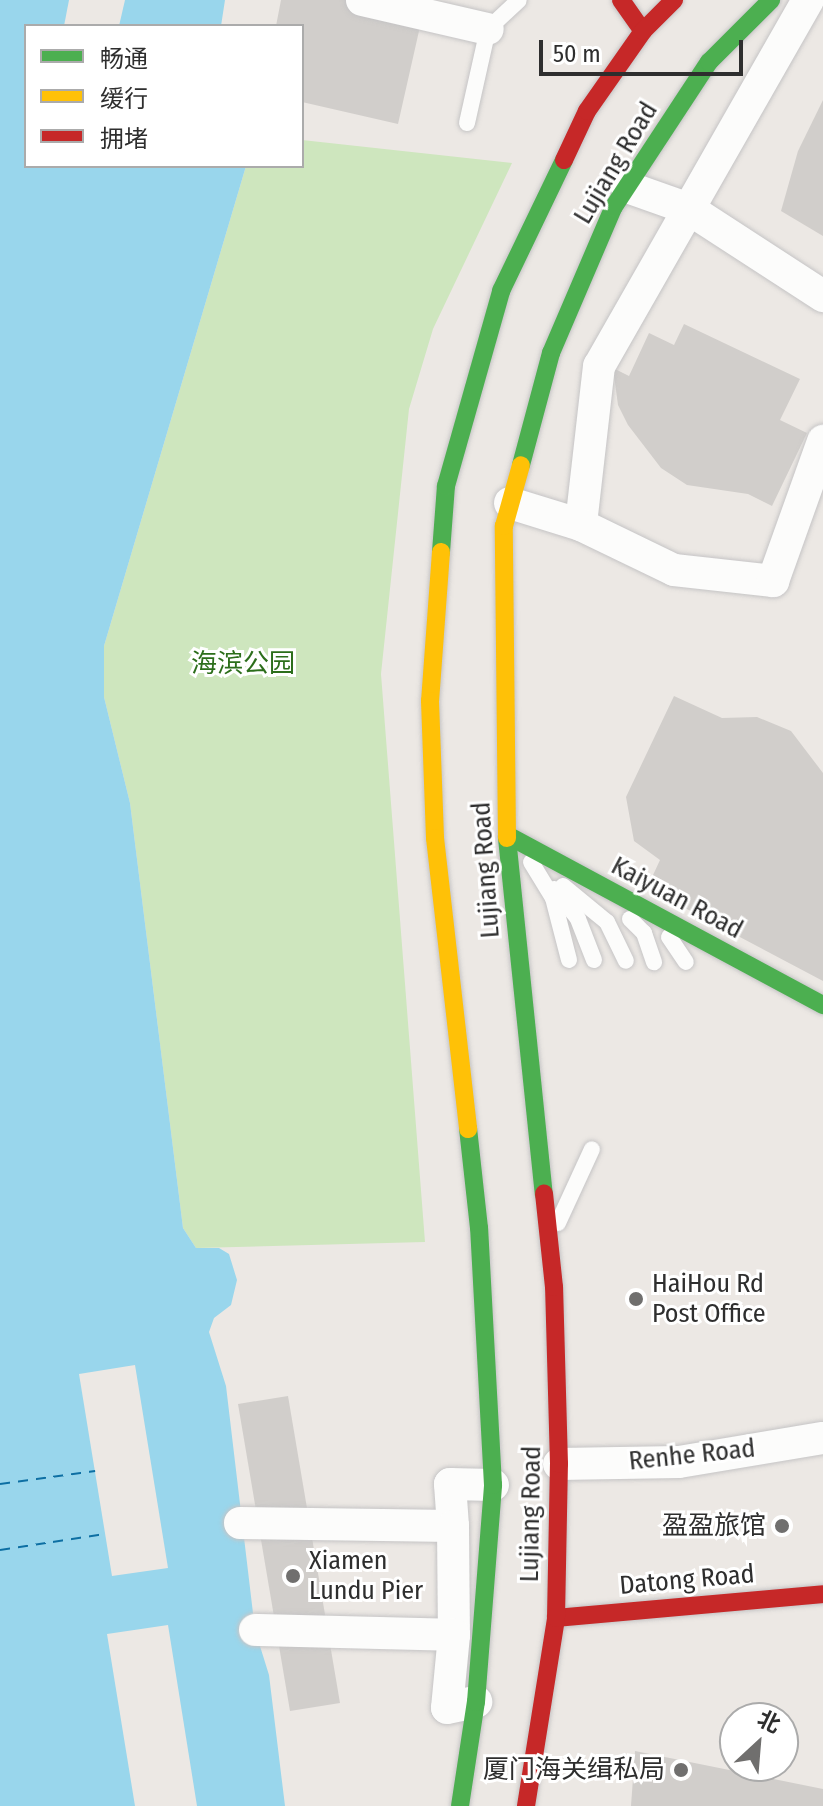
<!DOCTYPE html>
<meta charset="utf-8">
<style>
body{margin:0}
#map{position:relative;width:823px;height:1806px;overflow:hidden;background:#ece8e4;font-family:"Fira Sans Condensed","Noto Sans SC",sans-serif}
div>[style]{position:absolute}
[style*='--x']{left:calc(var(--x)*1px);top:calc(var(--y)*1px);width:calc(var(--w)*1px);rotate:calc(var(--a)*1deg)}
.green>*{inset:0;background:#cee6be}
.water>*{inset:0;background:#99d6ec}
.pier>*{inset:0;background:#ece8e4}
.ferry>*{height:2px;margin-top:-1px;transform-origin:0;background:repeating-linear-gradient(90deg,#0d6fa3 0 10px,transparent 0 18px)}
.building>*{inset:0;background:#d1cecb}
.roads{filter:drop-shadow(0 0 2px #c5c4c5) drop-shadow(0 0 2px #c5c4c5)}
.lane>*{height:16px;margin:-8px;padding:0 8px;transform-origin:8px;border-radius:8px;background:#fcfcfb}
.street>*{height:32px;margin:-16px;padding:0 16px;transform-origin:16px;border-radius:16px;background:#fcfcfb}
.fast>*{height:18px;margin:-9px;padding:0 9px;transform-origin:9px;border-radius:9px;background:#4caf50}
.slow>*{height:18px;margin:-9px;padding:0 9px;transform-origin:9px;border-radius:9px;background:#ffc107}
.jam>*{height:18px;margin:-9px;padding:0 9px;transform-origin:9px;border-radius:9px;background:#c62828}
.dots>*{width:22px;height:22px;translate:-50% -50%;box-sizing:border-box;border:4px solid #fff;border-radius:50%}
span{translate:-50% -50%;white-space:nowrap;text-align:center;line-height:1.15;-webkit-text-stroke:6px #fff;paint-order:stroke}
.street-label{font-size:26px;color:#2e2e2e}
.park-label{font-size:26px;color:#2c6e1b}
.poi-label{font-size:26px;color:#2e2e2e}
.left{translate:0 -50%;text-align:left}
.right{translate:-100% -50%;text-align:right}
.legend{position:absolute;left:24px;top:24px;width:280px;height:144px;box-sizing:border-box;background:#fff;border:2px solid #ababab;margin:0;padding:10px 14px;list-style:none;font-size:24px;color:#2e2e2e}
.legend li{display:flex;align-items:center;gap:16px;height:40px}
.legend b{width:40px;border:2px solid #ababab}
.north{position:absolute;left:719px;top:1702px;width:80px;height:80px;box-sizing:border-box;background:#fff;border:2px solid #ababab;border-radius:50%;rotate:26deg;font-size:22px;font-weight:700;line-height:32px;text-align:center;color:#2e2e2e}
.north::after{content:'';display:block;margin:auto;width:28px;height:36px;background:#706f6e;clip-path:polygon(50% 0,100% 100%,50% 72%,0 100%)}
.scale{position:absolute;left:539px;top:40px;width:204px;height:36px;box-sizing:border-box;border:4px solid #2e2e2e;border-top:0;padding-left:10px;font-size:24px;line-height:28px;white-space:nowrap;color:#2e2e2e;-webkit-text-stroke:6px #fff;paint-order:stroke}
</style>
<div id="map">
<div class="green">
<div style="clip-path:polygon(302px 140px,512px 163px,433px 329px,409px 409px,381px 674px,425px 1242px,196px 1248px,183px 1228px,130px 803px,104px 697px,104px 646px,246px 166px,302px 166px)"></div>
</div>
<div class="water">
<div style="clip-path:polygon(0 0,225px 0,221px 26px,26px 26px,26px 166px,246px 166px,104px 646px,104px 697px,130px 803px,183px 1228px,196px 1248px,219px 1248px,229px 1254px,237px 1280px,231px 1305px,214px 1318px,209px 1332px,226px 1386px,255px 1630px,269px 1675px,285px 1806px,0 1806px)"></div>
</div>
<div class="pier">
<div style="clip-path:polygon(69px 0,125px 0,119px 26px,64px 26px)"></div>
<div style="clip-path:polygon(135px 1365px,168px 1568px,112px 1576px,79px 1374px)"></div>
<div style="clip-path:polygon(168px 1625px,197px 1806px,135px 1806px,107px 1634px)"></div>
</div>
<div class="ferry">
<div style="--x:0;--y:1484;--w:96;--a:-7.8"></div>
<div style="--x:0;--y:1550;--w:106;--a:-8.7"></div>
</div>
<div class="building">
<div style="clip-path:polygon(281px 0,426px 0,398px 124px,302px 102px,302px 26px,276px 26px)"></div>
<div style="clip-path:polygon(823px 100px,823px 236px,781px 211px,798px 151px)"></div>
<div style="clip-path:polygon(684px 324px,800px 379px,780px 420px,807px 433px,772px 506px,748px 494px,687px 485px,661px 468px,628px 425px,618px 405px,613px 368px,629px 376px,649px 333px,674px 345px)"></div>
<div style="clip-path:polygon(674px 696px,722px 718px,757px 717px,791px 731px,823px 773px,823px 981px,647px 888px,660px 860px,634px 841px,626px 797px)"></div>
<div style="clip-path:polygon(288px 1396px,340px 1703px,290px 1711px,238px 1404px)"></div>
<div style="clip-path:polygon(635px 1751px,823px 1789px,823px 1806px,631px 1806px)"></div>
</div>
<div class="roads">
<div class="lane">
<div style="--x:467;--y:123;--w:96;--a:-77.4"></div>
<div style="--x:488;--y:29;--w:42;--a:-43.1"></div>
<div style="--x:531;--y:862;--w:42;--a:58.6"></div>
<div style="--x:553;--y:898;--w:64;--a:75.5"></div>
<div style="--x:563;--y:886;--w:57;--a:39.3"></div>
<div style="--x:607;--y:922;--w:43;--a:64"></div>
<div style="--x:554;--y:889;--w:38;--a:51"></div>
<div style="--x:578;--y:919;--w:44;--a:68.7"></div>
<div style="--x:630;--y:919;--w:20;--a:45"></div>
<div style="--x:644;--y:933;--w:31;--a:71"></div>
<div style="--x:669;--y:937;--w:30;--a:56"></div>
<div style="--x:558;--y:1223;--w:81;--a:-65.3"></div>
</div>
<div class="street">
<div style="--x:362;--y:0;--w:129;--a:13"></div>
<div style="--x:808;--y:0;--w:421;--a:119.7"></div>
<div style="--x:599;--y:366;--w:160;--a:96.5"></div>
<div style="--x:581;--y:525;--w:103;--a:25.8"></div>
<div style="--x:674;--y:570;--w:100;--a:6.3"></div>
<div style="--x:773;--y:581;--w:149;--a:-70.3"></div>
<div style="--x:627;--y:187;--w:66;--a:19.5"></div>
<div style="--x:689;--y:209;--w:160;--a:33"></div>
<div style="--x:510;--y:503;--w:74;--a:17.2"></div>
<div style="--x:559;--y:1464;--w:120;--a:-1"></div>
<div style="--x:679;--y:1462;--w:146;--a:-9.5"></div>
<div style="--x:240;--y:1523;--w:213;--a:0.8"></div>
<div style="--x:453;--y:1526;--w:42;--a:-94.1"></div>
<div style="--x:450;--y:1484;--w:43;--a:1.3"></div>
<div style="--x:453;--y:1526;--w:109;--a:89.5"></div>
<div style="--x:255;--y:1630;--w:199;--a:1.4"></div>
<div style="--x:454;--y:1635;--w:73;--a:95.5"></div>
<div style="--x:447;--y:1708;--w:30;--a:-12"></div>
</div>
<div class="fast">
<div style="--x:521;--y:465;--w:116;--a:-75"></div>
<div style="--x:551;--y:353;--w:158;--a:-66.8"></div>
<div style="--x:613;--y:208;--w:175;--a:-56.7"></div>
<div style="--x:709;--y:62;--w:88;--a:-45"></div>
<div style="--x:441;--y:552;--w:66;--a:-85.7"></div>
<div style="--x:446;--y:486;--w:203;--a:-74.2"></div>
<div style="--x:501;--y:291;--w:145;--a:-64.3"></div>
<div style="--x:507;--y:835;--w:359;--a:28.3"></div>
<div style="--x:507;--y:838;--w:358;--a:84.1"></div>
<div style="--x:460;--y:1806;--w:105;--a:-81.3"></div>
<div style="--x:476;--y:1702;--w:218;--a:-85.5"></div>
<div style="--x:493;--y:1485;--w:257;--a:-93.1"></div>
<div style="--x:479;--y:1228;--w:100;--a:-96.3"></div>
</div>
<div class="slow">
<div style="--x:441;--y:552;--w:149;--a:94.2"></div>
<div style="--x:430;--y:701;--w:137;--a:87.9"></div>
<div style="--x:435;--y:838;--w:293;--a:83.5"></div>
<div style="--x:507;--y:838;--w:312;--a:-90.6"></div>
<div style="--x:504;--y:526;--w:63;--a:-74.4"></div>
</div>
<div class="jam">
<div style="--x:621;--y:0;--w:38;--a:55"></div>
<div style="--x:564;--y:160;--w:54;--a:-64.9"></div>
<div style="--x:587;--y:111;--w:98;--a:-55"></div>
<div style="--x:643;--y:31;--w:44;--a:-45"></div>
<div style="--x:556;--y:1618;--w:268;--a:-5.1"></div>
<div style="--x:526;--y:1806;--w:190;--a:-80.9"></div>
<div style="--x:556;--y:1618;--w:154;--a:-88.9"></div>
<div style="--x:559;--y:1464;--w:177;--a:-91.6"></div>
<div style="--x:554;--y:1287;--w:94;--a:-96.1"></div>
</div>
</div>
<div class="dots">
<div style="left:636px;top:1299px;background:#706f6e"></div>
<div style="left:782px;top:1526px;background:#706f6e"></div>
<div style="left:293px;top:1576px;background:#706f6e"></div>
<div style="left:681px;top:1770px;background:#706f6e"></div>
</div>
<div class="street-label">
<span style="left:616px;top:163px;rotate:-59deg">Lujiang Road</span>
<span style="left:486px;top:870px;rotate:-94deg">Lujiang Road</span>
<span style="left:677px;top:898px;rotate:28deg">Kaiyuan Road</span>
<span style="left:692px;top:1455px;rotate:-6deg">Renhe Road</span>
<span style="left:531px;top:1514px;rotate:-89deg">Lujiang Road</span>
<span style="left:687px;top:1580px;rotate:-5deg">Datong Road</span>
</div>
<div class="park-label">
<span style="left:243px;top:664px">海滨公园</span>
</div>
<div class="poi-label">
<span class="left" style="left:652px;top:1299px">HaiHou Rd<br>Post Office</span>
<span class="right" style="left:766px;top:1526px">盈盈旅馆</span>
<span class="left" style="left:309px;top:1576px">Xiamen<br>Lundu Pier</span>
<span class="right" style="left:665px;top:1770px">厦门海关缉私局</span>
</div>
<ul class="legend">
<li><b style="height:10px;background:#4caf50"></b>畅通</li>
<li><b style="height:10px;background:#ffc107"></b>缓行</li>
<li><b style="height:10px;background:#c62828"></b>拥堵</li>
</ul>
<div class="north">北</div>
<div class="scale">50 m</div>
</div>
